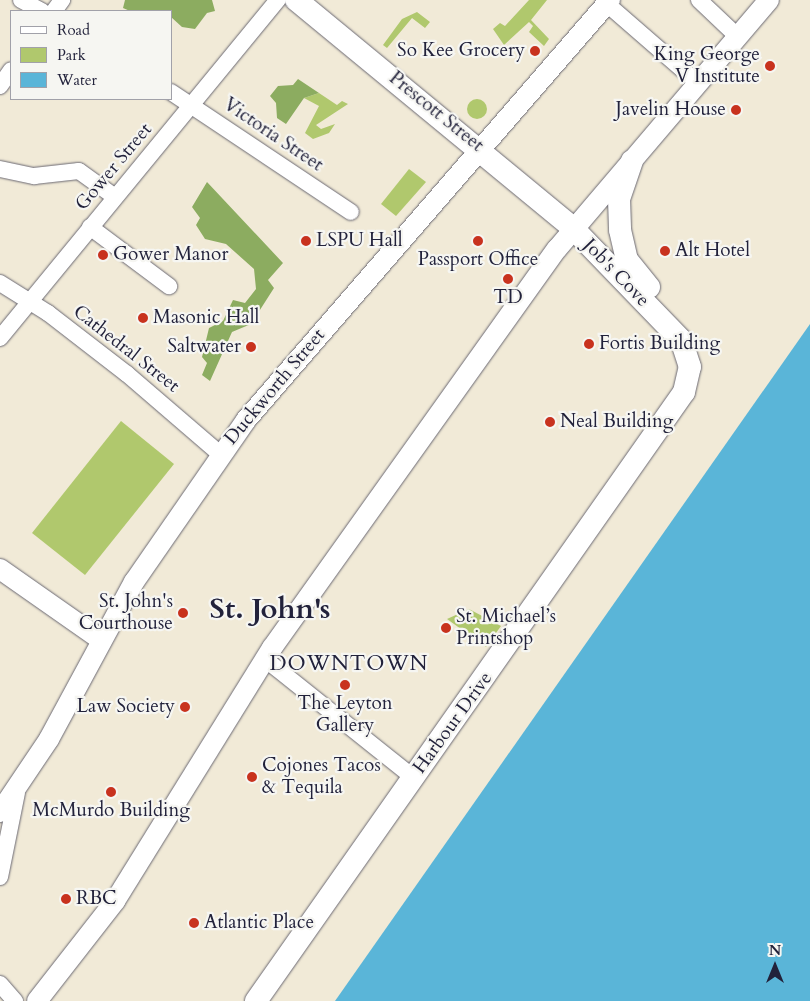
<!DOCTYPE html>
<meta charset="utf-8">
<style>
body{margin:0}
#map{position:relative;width:810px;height:1001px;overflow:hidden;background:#f1ead7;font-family:Cardo,serif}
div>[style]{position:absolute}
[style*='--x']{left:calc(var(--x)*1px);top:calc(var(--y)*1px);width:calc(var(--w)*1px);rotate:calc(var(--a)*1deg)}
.green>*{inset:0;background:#b0c86d}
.round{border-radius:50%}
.forest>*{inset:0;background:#8cac60}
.water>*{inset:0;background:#5ab5d8}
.roads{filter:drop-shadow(0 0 1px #6a6872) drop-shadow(0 0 1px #6a6872)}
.minor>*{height:16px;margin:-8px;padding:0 8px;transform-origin:8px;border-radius:8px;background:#fff}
.tertiary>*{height:20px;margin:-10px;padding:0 10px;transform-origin:10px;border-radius:10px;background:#fff}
.secondary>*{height:22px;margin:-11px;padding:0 11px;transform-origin:11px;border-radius:11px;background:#fff}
.dots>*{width:14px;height:14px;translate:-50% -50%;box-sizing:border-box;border:2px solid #f6f6f2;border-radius:50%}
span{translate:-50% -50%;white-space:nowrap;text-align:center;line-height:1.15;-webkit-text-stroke:4.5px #f6f6f2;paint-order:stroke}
.poi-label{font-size:19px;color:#22223b}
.right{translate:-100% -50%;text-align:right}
.left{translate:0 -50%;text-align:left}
.street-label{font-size:19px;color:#22223b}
.quarter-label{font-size:21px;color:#22223b;letter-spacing:1px}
.town-label{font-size:29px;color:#22223b;font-weight:700}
.legend{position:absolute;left:10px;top:10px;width:162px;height:90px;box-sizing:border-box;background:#f6f6f2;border:1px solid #a1a1a9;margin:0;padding:6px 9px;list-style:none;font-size:15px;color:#22223b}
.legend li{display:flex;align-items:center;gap:10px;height:25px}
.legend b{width:25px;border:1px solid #a1a1a9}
.north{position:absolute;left:750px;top:941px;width:50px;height:50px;-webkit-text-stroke:4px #f6f6f2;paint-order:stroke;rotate:0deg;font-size:14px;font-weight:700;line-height:20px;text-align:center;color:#22223b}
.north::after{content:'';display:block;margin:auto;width:18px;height:22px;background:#22223b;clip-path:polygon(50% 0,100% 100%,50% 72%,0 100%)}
</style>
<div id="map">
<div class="green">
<div style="clip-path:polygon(529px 0,547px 0,531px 20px,549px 39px,544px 46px,529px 32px,533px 26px,529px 22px,504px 45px,493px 29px,500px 23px,505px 26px)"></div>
<div style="clip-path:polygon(417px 12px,430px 22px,425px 28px,412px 18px,387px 48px,383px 45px,402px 19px)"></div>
<div style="clip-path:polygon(319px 93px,337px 105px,342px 101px,348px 104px,316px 125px,321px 129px,335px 124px,329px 133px,313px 139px,305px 133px,319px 106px,304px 98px)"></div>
<div class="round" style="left:467px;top:99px;width:20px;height:20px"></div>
<div style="clip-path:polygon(409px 169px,426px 182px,396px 216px,381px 204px)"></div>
<div style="clip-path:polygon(121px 421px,174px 464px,85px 575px,32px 533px)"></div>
<div style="clip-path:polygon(469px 609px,501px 626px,486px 647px,447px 619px)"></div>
</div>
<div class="forest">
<div style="clip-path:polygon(125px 0,212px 0,215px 11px,207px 13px,195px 29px,182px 27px,171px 17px,171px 11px,130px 11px,123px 8px)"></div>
<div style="clip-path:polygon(298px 79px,319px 93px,304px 98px,286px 124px,277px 118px,276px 103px,270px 96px,278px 86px,293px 85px)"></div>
<div style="clip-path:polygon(207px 182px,283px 263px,268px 280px,274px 288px,251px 324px,232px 332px,210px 381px,202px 375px,207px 363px,202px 357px,209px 328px,223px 321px,233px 300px,245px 303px,256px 289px,254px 269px,226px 244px,205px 239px,196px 225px,200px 218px,192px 207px)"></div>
</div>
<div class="water">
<div style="clip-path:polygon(810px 324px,810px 1001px,335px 1001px)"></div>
</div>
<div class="roads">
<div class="minor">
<div style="--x:21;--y:0;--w:24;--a:28"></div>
<div style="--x:699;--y:0;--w:54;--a:43.5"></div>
<div style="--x:607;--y:4;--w:122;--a:41"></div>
<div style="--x:54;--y:11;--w:14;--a:-54"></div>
<div style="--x:0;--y:86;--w:19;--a:-55"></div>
<div style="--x:171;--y:92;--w:216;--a:33.7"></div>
<div style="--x:0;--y:169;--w:35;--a:12"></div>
<div style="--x:34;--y:176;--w:45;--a:-6.3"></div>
<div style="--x:79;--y:171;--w:44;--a:35.8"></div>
<div style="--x:90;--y:227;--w:99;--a:36.8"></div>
<div style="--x:0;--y:283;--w:57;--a:32"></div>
<div style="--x:48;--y:313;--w:100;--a:37.7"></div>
<div style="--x:127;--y:374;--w:123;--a:40.7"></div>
<div style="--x:0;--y:338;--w:438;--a:-50.6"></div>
<div style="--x:265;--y:659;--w:189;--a:38.6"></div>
<div style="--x:0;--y:877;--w:86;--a:-78.6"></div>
<div style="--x:0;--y:984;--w:23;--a:49"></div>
</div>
<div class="tertiary">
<div style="--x:0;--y:569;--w:122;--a:35"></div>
<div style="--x:0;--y:812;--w:88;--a:-56.1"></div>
<div style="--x:49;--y:739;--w:179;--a:-61.6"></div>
<div style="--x:134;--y:582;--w:197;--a:-55.3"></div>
<div style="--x:246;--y:420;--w:556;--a:-49.09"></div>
<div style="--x:37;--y:1001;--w:127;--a:-52"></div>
<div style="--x:115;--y:901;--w:298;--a:-58.2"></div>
<div style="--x:272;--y:648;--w:490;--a:-54.5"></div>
<div style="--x:557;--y:249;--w:327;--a:-49.6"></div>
</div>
<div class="secondary">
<div style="--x:632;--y:161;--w:40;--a:108.9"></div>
<div style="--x:619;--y:199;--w:31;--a:88"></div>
<div style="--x:620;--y:230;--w:31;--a:77"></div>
<div style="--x:627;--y:260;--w:35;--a:51"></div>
<div style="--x:256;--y:1001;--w:744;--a:-54.9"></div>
<div style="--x:684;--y:392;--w:26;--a:-77"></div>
<div style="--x:690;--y:367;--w:28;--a:-108"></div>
<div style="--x:681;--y:340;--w:156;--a:-134"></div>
<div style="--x:573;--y:228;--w:359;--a:-140.5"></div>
</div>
</div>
<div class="dots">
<div style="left:535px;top:51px;background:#c8321e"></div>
<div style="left:770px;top:66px;background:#c8321e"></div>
<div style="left:736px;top:110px;background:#c8321e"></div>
<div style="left:306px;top:241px;background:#c8321e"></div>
<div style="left:478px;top:241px;background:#c8321e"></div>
<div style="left:665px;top:251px;background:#c8321e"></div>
<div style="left:103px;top:255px;background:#c8321e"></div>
<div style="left:508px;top:279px;background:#c8321e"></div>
<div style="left:143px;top:318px;background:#c8321e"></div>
<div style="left:589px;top:344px;background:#c8321e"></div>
<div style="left:251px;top:347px;background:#c8321e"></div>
<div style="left:550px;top:422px;background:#c8321e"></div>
<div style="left:183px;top:613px;background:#c8321e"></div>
<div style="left:446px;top:628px;background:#c8321e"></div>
<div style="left:345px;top:685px;background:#c8321e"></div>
<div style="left:185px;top:707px;background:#c8321e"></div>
<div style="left:252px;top:777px;background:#c8321e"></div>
<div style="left:111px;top:792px;background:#c8321e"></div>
<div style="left:66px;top:899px;background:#c8321e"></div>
<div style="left:194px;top:923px;background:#c8321e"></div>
</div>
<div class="poi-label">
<span class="right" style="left:525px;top:51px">So Kee Grocery</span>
<span class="right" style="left:760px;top:66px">King George<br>V Institute</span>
<span class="right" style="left:726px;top:110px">Javelin House</span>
<span class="left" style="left:316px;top:241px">LSPU Hall</span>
<span class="left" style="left:675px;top:251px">Alt Hotel</span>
<span class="left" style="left:113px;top:255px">Gower Manor</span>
<span style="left:478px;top:260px">Passport Office</span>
<span style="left:508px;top:298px">TD</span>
<span class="left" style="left:153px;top:318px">Masonic Hall</span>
<span class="left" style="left:599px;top:344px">Fortis Building</span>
<span class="right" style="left:241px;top:347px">Saltwater</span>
<span class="left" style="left:560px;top:422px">Neal Building</span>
<span class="right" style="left:173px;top:613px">St. John's<br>Courthouse</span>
<span class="left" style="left:456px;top:628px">St. Michael’s<br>Printshop</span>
<span style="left:345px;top:715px">The Leyton<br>Gallery</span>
<span class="right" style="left:175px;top:707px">Law Society</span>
<span class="left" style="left:262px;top:777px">Cojones Tacos<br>&amp; Tequila</span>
<span style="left:111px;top:811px">McMurdo Building</span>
<span class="left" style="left:76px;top:899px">RBC</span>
<span class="left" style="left:204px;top:923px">Atlantic Place</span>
</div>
<div class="street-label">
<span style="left:436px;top:112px;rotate:39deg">Prescott Street</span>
<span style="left:273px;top:135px;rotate:34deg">Victoria Street</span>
<span style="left:114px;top:167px;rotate:-50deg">Gower Street</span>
<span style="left:616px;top:273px;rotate:46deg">Job's Cove</span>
<span style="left:126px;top:349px;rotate:38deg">Cathedral Street</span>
<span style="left:275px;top:387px;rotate:-50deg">Duckworth Street</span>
<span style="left:453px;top:723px;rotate:-54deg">Harbour Drive</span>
</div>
<div class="quarter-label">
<span style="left:349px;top:664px">DOWNTOWN</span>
</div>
<div class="town-label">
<span style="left:270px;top:610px">St. John's</span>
</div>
<ul class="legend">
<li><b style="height:6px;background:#fff"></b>Road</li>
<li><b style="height:14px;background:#b0c86d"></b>Park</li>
<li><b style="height:14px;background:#5ab5d8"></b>Water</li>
</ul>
<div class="north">N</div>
</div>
